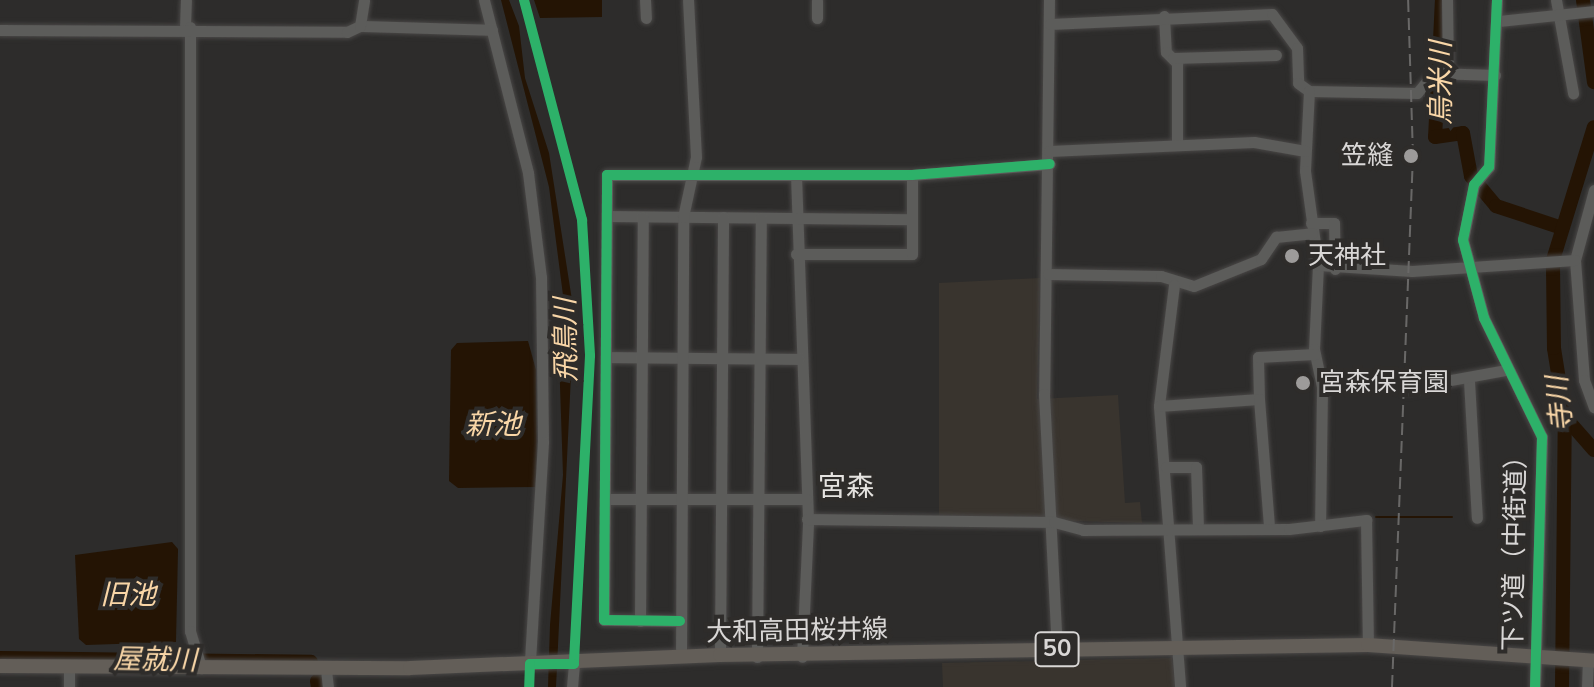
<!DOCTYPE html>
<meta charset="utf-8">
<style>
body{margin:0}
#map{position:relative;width:1594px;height:687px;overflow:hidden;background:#2d2c2b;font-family:"Nunito Sans","Noto Sans JP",sans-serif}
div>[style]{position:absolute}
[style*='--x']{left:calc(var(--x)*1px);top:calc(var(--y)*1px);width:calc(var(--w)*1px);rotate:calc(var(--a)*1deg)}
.built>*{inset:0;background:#39342e}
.water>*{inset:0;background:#241404}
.stream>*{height:2px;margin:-1px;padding:0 1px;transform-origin:1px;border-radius:1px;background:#241404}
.river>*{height:14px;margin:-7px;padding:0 7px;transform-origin:7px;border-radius:7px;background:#241404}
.roads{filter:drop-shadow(0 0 2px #494746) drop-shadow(0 0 2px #494746)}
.minor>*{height:11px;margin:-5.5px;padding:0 5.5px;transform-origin:5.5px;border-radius:5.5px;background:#5c5c5a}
.major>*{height:14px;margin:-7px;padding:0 7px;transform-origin:7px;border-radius:7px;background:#635e58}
.rail>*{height:2px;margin-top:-1px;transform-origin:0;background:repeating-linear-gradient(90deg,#696867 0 12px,transparent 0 18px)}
.cycleway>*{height:10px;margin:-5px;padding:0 5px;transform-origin:5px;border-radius:5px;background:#2db169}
.dots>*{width:22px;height:22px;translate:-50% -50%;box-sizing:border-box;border:4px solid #2e2c2a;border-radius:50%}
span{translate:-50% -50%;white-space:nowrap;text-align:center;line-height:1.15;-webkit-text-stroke:8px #2e2c2a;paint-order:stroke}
.shield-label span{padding:2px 6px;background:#2e2c2a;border:2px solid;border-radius:6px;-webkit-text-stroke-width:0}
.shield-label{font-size:24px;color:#d9d7d6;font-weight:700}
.poi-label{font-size:26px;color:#d9d7d6}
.right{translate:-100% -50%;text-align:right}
.left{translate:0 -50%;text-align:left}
.street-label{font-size:26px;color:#d9d7d6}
.water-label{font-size:28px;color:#f9d6a7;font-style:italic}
.neighbourhood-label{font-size:28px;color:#e5e3e0}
</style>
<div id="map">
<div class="built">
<div style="clip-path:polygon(1040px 278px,1037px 399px,1118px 395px,1125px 503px,1140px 502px,1142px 523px,939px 517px,939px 283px)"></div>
<div style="clip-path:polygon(1172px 658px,1175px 687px,943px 687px,942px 663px)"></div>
</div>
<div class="water">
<div style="clip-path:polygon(501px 0,509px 0,519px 26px,525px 78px,549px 153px,574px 313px,556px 687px,548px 687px,550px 625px,563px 475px,559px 356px,567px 326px,549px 187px)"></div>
<div style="clip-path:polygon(534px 0,602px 0,602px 17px,540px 18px)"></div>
<div style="clip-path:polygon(528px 341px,536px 370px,537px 487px,458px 488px,449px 481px,451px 350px,457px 343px)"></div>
<div style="clip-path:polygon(172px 542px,178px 549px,176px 642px,86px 645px,79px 639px,75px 555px)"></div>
</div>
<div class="stream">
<div style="--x:1376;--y:517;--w:76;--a:0"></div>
</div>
<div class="river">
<div style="--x:1442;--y:0;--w:137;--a:92.9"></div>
<div style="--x:1435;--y:137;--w:28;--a:-8"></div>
<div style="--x:1463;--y:133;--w:44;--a:79.5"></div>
<div style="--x:1471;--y:176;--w:39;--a:50"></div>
<div style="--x:1496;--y:206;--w:70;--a:18.4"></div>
<div style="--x:1583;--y:0;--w:83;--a:82.4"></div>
<div style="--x:1565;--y:417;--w:44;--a:48.7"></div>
<div style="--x:0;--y:658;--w:311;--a:0.7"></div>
<div style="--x:317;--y:681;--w:6;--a:81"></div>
<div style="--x:1562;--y:687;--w:270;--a:-89.4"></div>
<div style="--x:1565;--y:417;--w:70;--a:-99.1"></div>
<div style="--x:1554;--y:348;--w:88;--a:-90.7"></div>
<div style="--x:1553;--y:260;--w:139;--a:-72.9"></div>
</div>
<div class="roads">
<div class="minor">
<div style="--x:484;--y:0;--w:179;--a:75.7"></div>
<div style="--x:528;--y:173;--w:105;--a:82.9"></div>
<div style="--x:541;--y:277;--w:165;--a:89.3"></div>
<div style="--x:543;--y:442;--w:222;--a:93.4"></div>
<div style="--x:645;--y:0;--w:18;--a:87"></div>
<div style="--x:1049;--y:0;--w:394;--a:90.7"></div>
<div style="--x:1044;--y:394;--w:255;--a:87.1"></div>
<div style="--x:1447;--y:0;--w:73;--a:89.2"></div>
<div style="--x:1497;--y:0;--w:167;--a:92.7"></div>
<div style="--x:1489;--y:167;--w:23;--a:130"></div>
<div style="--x:1474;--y:185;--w:56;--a:101.3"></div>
<div style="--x:1463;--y:240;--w:81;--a:74.9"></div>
<div style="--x:1484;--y:318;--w:132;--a:64"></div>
<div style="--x:1542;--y:437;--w:250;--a:91.6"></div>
<div style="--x:1556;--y:0;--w:95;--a:79.6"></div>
<div style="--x:1164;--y:16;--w:36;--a:87"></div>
<div style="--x:1166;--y:52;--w:16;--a:45"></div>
<div style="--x:1177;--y:63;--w:82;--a:90"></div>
<div style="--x:817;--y:18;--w:18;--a:-90"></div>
<div style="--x:1499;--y:21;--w:96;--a:-6"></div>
<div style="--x:1050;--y:24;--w:222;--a:-2.6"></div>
<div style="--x:1272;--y:14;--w:42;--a:53.7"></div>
<div style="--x:1297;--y:48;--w:35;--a:88"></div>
<div style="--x:1298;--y:83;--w:14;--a:36"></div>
<div style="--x:1309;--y:91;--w:108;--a:1.1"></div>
<div style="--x:1417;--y:93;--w:26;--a:-50"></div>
<div style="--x:1434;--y:73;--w:61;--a:1.9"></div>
<div style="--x:360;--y:26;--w:132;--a:1.7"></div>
<div style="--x:185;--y:27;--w:27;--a:-88"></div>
<div style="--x:190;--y:27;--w:604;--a:90"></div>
<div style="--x:190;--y:631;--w:39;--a:73"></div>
<div style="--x:0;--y:30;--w:347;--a:0.3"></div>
<div style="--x:347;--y:32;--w:14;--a:-25"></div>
<div style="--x:360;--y:26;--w:26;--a:-81"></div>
<div style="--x:1173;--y:58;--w:103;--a:-1.7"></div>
<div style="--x:1309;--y:91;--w:80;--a:92.9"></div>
<div style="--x:1305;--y:171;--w:95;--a:82.1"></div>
<div style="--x:1318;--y:265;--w:84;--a:92.7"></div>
<div style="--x:1314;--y:349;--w:40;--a:78"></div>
<div style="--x:1322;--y:388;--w:138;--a:90.8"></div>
<div style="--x:1049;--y:151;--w:205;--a:-2.5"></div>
<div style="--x:1254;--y:142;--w:52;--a:10"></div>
<div style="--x:796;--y:175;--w:349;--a:88"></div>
<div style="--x:808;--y:524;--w:133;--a:92.6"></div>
<div style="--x:1594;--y:190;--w:73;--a:105.2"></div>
<div style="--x:1575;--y:260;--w:120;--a:85.7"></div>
<div style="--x:1584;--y:380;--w:29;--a:70"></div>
<div style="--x:607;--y:216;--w:305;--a:0.6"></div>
<div style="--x:1311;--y:223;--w:23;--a:0"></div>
<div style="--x:1334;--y:223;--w:46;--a:88.8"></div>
<div style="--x:796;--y:254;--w:116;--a:0"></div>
<div style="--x:912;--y:254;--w:79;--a:-90"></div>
<div style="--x:1318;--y:265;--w:94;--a:3.7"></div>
<div style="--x:1412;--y:271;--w:163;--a:-3.9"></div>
<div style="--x:1048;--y:274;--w:113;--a:1"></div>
<div style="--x:1161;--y:276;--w:34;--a:17"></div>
<div style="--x:1194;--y:286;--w:72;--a:-21.9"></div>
<div style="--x:1261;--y:259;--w:27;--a:-56"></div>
<div style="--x:1276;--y:237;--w:36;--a:-6"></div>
<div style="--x:1174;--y:285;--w:122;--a:97.1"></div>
<div style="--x:1159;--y:406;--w:282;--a:85.7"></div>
<div style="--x:606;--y:357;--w:193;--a:0.6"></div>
<div style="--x:1469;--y:381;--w:137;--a:86.7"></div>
<div style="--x:1407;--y:388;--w:101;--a:-10.3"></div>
<div style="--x:1259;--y:399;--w:42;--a:-91.4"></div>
<div style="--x:1258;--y:357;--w:57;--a:-3"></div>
<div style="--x:1159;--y:406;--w:100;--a:-4"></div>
<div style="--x:1259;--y:399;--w:127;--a:85.5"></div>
<div style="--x:1166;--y:467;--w:30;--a:0"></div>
<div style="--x:1196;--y:467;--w:60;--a:88.1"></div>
<div style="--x:605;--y:499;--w:201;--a:0"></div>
<div style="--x:807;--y:519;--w:247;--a:0.7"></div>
<div style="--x:1054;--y:522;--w:30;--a:15"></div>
<div style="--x:1083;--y:530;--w:206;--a:-0.3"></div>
<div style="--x:1289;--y:529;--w:78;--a:-6.7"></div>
<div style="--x:1366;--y:520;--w:125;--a:89.1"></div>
<div style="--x:640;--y:621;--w:404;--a:-89.6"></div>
<div style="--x:680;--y:621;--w:76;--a:-179.2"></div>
<div style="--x:604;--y:620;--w:445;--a:-89.6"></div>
<div style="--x:607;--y:175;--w:305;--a:0"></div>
<div style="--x:912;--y:175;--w:138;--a:-4.6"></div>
<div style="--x:720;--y:655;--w:438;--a:-89.6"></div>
<div style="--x:681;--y:656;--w:439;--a:-89.7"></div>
<div style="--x:683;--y:217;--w:61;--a:-77.8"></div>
<div style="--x:696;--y:157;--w:157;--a:-92.9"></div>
<div style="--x:757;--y:657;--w:439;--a:-89.5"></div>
<div style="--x:69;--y:666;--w:21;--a:90"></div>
<div style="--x:326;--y:669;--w:18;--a:84"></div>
<div style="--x:572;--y:687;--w:23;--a:-85"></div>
<div style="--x:1587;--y:687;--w:26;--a:-88"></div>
</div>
<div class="major">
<div style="--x:0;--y:666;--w:410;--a:0.3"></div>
<div style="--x:410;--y:668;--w:310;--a:-2.4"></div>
<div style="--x:720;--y:655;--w:648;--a:-0.88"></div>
<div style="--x:1368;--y:645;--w:227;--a:4"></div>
</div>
</div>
<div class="rail">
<div style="--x:1392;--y:687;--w:531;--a:-87.74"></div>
<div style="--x:1413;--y:156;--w:156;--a:-91.8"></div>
</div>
<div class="cycleway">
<div style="--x:524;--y:0;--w:228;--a:75.2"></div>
<div style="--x:582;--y:220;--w:136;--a:86.6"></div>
<div style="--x:590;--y:356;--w:308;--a:93"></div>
<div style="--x:574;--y:664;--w:44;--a:180"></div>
<div style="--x:530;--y:664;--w:23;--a:92"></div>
<div style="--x:1497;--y:0;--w:167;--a:92.7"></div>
<div style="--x:1489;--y:167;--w:23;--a:130"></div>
<div style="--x:1474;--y:185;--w:56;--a:101.3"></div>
<div style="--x:1463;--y:240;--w:81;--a:74.9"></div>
<div style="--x:1484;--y:318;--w:132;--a:64"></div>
<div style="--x:1542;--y:437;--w:250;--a:91.6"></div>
<div style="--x:680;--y:621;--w:76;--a:-179.2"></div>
<div style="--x:604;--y:620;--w:445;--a:-89.6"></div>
<div style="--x:607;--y:175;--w:305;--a:0"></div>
<div style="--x:912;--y:175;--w:138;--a:-4.6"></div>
</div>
<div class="dots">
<div style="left:1411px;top:156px;background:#9d9b9a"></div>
<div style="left:1292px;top:256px;background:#9d9b9a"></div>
<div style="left:1303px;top:383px;background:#9d9b9a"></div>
</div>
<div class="shield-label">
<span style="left:1057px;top:649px">50</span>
</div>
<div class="poi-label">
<span class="right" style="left:1393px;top:156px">笠縫</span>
<span class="left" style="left:1308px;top:256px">天神社</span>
<span class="left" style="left:1319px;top:383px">宮森保育園</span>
</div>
<div class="street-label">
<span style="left:1515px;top:547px;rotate:-89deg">下ツ道（中街道）</span>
<span style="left:797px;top:631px;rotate:-1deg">大和高田桜井線</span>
</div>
<div class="water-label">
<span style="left:1441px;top:83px;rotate:-90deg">烏米川</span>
<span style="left:566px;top:340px;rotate:-91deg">飛鳥川</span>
<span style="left:1560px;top:404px;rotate:-96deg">寺川</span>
<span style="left:493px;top:425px">新池</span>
<span style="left:128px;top:595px">旧池</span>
<span style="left:155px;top:660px;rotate:1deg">屋就川</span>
</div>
<div class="neighbourhood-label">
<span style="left:846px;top:487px">宮森</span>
</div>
</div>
